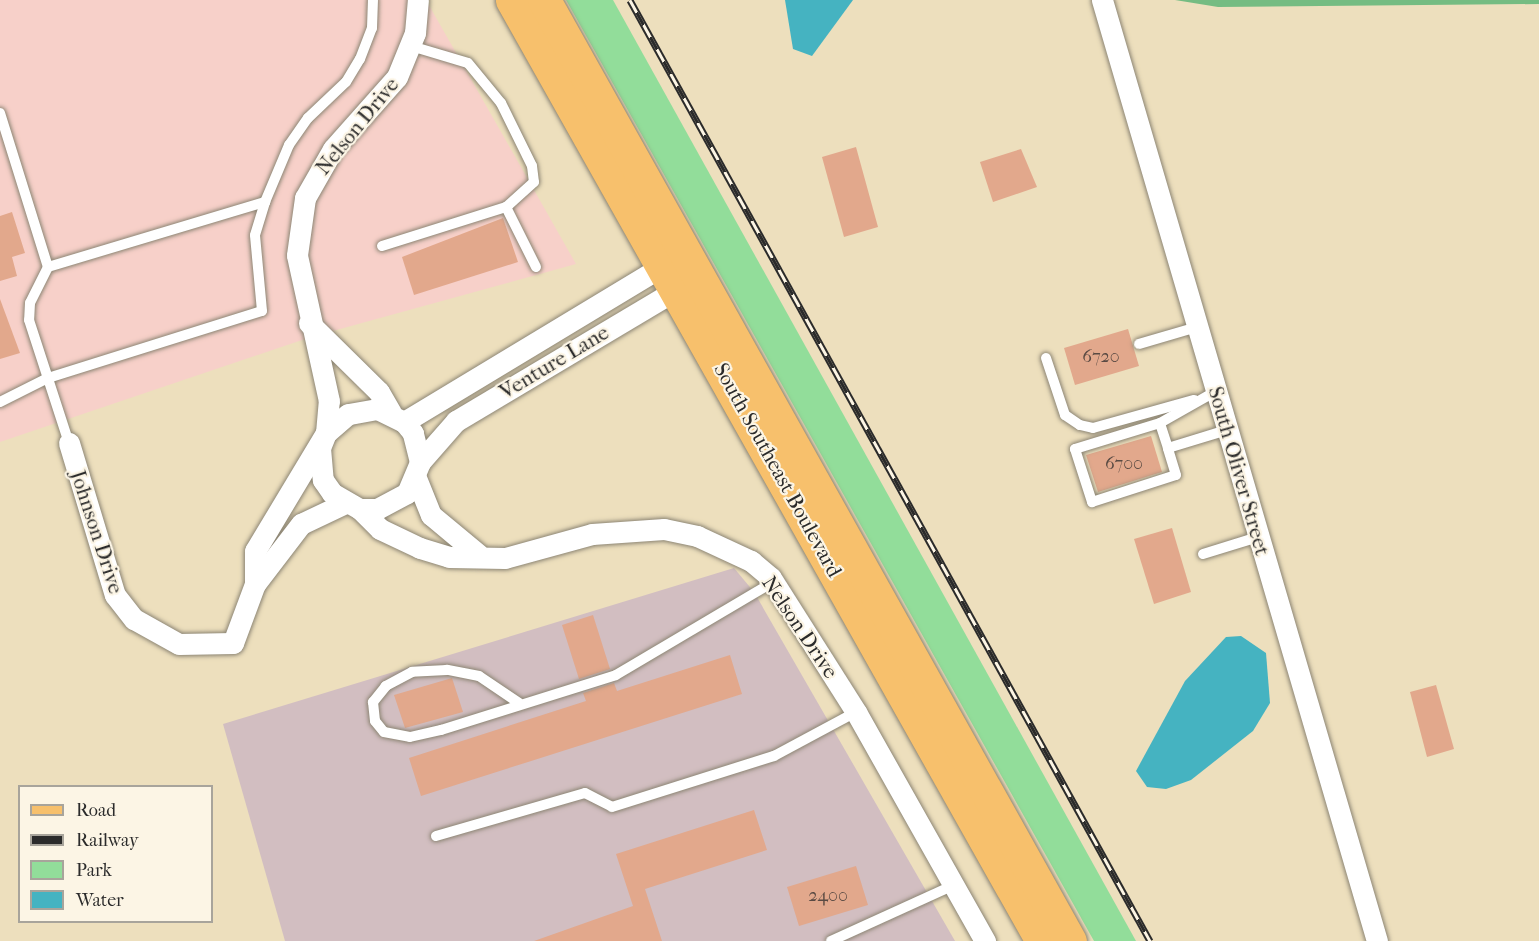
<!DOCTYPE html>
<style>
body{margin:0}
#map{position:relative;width:1539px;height:941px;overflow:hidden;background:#eddfbd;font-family:"IM FELL French Canon",serif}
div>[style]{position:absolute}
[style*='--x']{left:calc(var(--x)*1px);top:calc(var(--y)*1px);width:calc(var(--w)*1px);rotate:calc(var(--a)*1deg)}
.built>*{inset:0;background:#f7d0c9}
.industrial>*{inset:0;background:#d2bec1}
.green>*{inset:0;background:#92dd9a}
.forest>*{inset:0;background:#75bc82}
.water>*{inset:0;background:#45b3c1}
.building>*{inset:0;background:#e2a88c}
.roads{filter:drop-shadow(0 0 2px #8c8574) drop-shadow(0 0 2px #8c8574)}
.lane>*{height:10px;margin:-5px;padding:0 5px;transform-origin:5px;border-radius:5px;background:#fff}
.street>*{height:21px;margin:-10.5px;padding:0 10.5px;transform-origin:10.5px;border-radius:10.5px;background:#fff}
.primary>*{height:33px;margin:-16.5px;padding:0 16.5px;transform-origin:16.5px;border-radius:16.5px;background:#f7c06c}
.rail>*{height:7px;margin-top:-3.5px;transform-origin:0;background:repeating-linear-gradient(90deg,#fcf5e5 0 14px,#2b2b2b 0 28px);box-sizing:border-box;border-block:2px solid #2b2b2b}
span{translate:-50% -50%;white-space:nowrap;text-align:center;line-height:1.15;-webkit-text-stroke:4.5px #fcf5e5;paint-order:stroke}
.number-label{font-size:18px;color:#594a43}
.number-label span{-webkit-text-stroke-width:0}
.street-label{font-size:21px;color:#2b2b2b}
.legend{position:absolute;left:18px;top:785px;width:195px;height:138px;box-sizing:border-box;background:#fcf5e5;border:2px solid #a8a49b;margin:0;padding:8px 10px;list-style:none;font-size:18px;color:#2b2b2b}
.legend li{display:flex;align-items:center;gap:12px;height:30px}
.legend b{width:30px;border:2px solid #a8a49b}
</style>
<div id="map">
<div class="built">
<div style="clip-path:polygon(0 0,426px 0,576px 264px,311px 337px,0 442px)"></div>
</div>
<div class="industrial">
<div style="clip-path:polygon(734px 568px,754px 592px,955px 941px,285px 941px,223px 724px)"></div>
</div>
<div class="green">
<div style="clip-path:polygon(566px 0,613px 0,1136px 941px,1094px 941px)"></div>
</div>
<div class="forest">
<div style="clip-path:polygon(1175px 0,1539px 0,1539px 4px,1218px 7px)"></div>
</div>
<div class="water">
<div style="clip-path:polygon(785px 0,853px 0,812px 56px,793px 49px)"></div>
<div style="clip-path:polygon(1241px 636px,1266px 653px,1270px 703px,1253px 731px,1191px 780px,1166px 789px,1147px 787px,1136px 771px,1185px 681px,1226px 637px)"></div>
</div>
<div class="building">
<div style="clip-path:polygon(856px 147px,878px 227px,844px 237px,822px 157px)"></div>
<div style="clip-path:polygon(1021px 149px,1037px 187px,993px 202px,980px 162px)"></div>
<div style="clip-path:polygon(12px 212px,25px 253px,12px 257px,17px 276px,0 281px,0 216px)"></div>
<div style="clip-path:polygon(503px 218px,518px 262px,414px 295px,402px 257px)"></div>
<div style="clip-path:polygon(0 299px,20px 353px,0 359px)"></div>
<div style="clip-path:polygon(1128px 329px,1139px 366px,1075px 385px,1064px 348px)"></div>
<div style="clip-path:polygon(1151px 436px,1162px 472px,1098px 492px,1086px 455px)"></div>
<div style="clip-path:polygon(1172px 528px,1191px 592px,1154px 604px,1134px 539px)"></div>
<div style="clip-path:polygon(593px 615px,610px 669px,579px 679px,562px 625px)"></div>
<div style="clip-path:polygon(730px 655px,742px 694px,421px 796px,409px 758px,586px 701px,583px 693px,614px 683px,617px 691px)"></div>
<div style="clip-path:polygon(452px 678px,463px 712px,405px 728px,394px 695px)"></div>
<div style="clip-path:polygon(1436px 685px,1454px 749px,1427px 757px,1410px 692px)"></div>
<div style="clip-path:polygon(754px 810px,767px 850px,645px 889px,662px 941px,534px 941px,633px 906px,616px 854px)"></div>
<div style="clip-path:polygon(856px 866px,868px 905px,799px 926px,787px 887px)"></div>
</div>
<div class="roads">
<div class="lane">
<div style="--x:411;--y:46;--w:59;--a:16.6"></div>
<div style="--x:468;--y:63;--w:52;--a:50.5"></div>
<div style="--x:501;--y:103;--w:70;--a:63.8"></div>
<div style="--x:532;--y:166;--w:16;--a:83"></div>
<div style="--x:534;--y:182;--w:38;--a:138"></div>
<div style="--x:0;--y:113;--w:161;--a:72.7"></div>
<div style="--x:48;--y:267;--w:40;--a:116.6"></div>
<div style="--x:30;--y:303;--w:17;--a:93"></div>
<div style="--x:29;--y:320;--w:129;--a:72"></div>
<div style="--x:382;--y:246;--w:130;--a:-17.5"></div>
<div style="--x:506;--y:207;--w:67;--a:63.4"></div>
<div style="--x:48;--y:267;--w:227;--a:-16.7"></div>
<div style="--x:1139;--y:344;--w:60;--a:-16.3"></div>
<div style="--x:1046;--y:358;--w:60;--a:71.6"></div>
<div style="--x:1065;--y:415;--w:18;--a:34"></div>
<div style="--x:1080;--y:425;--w:13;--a:13"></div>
<div style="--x:1093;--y:428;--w:105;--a:-15.5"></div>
<div style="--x:0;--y:402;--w:54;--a:-26.6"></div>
<div style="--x:48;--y:378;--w:224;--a:-17.4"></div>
<div style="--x:262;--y:311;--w:76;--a:-95.3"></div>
<div style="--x:255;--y:235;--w:34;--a:-73"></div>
<div style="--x:265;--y:202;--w:62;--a:-67.2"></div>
<div style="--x:289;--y:145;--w:33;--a:-55"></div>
<div style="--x:308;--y:118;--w:52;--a:-43.5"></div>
<div style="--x:346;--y:82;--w:27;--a:-59"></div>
<div style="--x:360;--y:59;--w:33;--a:-69"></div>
<div style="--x:372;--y:28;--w:28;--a:-88"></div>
<div style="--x:1160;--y:423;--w:64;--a:-29.7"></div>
<div style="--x:1168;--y:448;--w:26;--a:-108"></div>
<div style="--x:1160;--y:423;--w:89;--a:163"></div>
<div style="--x:1075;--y:449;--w:56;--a:72.2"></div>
<div style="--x:1092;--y:502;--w:88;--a:-17.8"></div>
<div style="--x:1176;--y:475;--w:28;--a:-107"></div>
<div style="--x:1168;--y:448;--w:62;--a:-17"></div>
<div style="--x:1203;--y:554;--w:58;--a:-17.2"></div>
<div style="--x:519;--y:703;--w:48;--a:-146"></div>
<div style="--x:479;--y:676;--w:33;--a:-169"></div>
<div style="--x:447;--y:670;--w:35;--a:177"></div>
<div style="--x:412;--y:672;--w:30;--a:152"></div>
<div style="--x:386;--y:686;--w:21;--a:129"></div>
<div style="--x:373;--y:702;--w:19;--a:84"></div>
<div style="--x:375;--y:721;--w:14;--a:51"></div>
<div style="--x:384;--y:732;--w:26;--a:11"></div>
<div style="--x:410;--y:737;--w:32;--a:-13"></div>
<div style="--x:441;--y:730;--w:183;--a:-17.4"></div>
<div style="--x:616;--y:675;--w:182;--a:-30.6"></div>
<div style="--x:436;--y:836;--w:155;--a:-16.1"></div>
<div style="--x:585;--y:793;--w:30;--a:27"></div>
<div style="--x:612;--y:807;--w:170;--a:-17.5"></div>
<div style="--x:774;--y:756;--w:93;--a:-28.2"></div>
<div style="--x:831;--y:941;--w:135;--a:-24.5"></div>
</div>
<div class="street">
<div style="--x:1102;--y:0;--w:980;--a:73.71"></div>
<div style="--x:309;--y:323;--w:98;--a:44.6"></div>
<div style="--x:379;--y:392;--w:24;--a:60"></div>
<div style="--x:404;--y:422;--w:314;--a:-31.1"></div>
<div style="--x:69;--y:443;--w:159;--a:73.2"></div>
<div style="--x:115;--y:595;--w:31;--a:52"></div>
<div style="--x:134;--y:619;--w:51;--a:29.1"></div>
<div style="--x:179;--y:644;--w:54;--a:-1.1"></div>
<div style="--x:233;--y:643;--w:63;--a:-69.6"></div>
<div style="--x:255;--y:584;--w:76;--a:-52.5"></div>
<div style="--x:301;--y:524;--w:49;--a:-25.5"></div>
<div style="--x:420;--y:462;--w:55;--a:-48.7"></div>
<div style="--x:456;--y:421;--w:265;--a:-30.8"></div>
<div style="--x:416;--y:478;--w:40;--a:68"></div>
<div style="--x:431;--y:515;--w:62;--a:39.8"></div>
<div style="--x:360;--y:509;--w:17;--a:0"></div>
<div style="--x:377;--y:509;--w:34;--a:-28"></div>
<div style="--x:407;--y:493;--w:34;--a:-67"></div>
<div style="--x:420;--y:462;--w:30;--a:-104"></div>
<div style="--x:413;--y:433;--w:14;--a:-129"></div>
<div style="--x:404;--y:422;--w:30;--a:-154"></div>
<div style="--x:377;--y:409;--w:29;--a:170"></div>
<div style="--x:348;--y:414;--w:29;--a:139"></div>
<div style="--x:326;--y:433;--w:16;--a:112"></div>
<div style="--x:320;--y:448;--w:32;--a:85"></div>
<div style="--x:323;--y:480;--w:16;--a:55"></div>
<div style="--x:332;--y:493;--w:32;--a:30"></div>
<div style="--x:360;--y:509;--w:28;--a:45"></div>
<div style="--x:380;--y:529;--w:44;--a:25.4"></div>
<div style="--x:420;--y:548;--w:30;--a:17"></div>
<div style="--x:449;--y:557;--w:56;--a:1"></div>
<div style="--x:505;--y:558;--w:90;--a:-15.4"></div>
<div style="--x:592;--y:534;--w:72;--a:-4"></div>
<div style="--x:664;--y:529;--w:34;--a:12"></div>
<div style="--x:697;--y:536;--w:60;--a:24.8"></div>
<div style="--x:751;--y:561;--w:26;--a:40"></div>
<div style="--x:771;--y:578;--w:159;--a:57.6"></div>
<div style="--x:856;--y:712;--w:263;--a:60.6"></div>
<div style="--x:255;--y:584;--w:33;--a:-90"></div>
<div style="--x:255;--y:551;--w:138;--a:-59"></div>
<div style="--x:326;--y:433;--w:32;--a:-85"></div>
<div style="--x:329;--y:401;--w:149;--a:-102.4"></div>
<div style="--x:297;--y:255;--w:58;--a:-82"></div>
<div style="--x:305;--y:198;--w:56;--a:-60.3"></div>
<div style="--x:333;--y:149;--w:96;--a:-48.4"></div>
<div style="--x:397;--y:77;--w:48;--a:-67.8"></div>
<div style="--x:415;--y:33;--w:33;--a:-85"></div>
</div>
<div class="primary">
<div style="--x:512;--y:0;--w:1080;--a:60.61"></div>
<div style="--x:544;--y:0;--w:1078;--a:60.8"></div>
</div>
</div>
<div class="rail">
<div style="--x:630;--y:0;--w:1075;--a:61.07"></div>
</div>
<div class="number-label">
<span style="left:1101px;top:357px">6720</span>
<span style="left:1124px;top:464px">6700</span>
<span style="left:828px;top:896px">2400</span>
</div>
<div class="street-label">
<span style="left:357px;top:126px;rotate:-51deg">Nelson Drive</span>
<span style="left:554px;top:362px;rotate:-31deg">Venture Lane</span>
<span style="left:778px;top:470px;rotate:61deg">South Southeast Boulevard</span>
<span style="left:1239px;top:471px;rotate:74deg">South Oliver Street</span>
<span style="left:97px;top:532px;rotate:72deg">Johnson Drive</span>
<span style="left:800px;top:627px;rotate:56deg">Nelson Drive</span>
</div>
<ul class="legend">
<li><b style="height:8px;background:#f7c06c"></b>Road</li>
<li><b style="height:8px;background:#2b2b2b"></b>Railway</li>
<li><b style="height:16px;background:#92dd9a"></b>Park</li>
<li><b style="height:16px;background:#45b3c1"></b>Water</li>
</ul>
</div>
